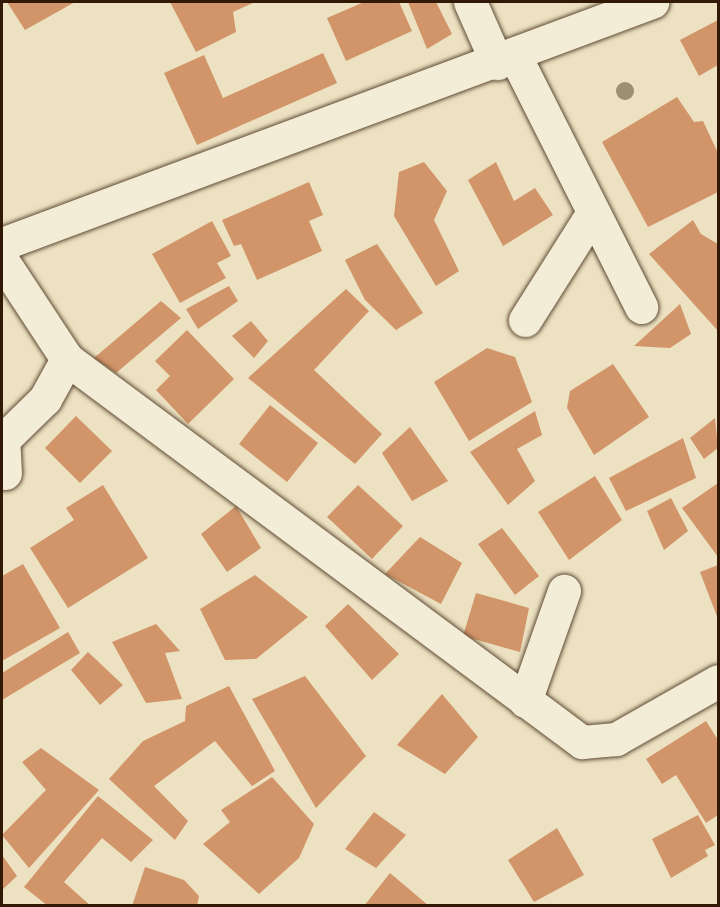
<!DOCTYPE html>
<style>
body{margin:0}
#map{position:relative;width:720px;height:907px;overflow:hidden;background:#ece2c2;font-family:"IM FELL English",serif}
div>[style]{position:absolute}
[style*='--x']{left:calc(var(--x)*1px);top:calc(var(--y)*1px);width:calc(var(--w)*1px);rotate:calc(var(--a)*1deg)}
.building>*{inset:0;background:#d29469}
.roads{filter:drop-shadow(0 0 2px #604b34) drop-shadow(0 0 2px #604b34)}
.street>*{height:33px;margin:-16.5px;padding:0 16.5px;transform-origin:16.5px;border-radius:16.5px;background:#f3ecd7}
.trees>*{width:18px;height:18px;margin:-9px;border-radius:50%;background:#9d8f71}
span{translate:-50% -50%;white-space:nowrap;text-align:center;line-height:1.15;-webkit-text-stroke:6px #f3ecd7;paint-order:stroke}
.frame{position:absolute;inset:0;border:3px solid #311905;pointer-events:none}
</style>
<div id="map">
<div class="building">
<div style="clip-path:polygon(7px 2px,75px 2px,25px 30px)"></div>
<div style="clip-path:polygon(170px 2px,255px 2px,233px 12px,236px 32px,196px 52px)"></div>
<div style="clip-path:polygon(364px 2px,399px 2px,412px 31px,346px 61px,327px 18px)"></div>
<div style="clip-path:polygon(408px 2px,436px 2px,452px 34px,427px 49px)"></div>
<div style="clip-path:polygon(718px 20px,718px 65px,699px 76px,680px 40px)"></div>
<div style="clip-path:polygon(323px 53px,337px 83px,197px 145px,164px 73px,204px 55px,223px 98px)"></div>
<div style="clip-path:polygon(677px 97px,694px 122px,703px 121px,718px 153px,718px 192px,648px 227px,602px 142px)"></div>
<div style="clip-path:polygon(424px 162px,447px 191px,434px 220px,459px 271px,436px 286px,394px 216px,399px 172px)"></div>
<div style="clip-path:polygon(496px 162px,514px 201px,535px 188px,553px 215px,503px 246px,468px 180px)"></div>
<div style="clip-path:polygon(309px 182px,323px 215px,309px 221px,322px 251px,257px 280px,241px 244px,234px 246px,222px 220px)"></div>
<div style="clip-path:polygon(693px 220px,701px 234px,718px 244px,718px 331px,649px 254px)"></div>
<div style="clip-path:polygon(212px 221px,231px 256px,217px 263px,226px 278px,180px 303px,152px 254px)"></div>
<div style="clip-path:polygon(377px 244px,423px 313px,396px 330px,365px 300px,345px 260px)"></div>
<div style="clip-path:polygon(229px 286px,238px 301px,198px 329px,186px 309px)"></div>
<div style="clip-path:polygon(346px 289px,369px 311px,314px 370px,382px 434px,355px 464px,248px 378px)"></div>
<div style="clip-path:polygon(161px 301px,181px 318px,116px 373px,94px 358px)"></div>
<div style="clip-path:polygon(680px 304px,691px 334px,670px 348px,634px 346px)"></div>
<div style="clip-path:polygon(251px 321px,268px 341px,254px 358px,232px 336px)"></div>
<div style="clip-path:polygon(187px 330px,234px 379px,188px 424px,156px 390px,170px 376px,155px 361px)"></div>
<div style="clip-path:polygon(487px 348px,515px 357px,532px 402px,469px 441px,434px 382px)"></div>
<div style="clip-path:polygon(613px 364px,649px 417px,594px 455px,567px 408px,570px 391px)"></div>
<div style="clip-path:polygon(270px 405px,318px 443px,287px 482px,239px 444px)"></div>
<div style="clip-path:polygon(535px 411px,542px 435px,517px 449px,535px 481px,508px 505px,470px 452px)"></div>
<div style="clip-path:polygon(76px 416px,112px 451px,80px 483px,45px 448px)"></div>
<div style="clip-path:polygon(715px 418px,718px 448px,704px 459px,690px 438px)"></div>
<div style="clip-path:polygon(410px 427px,448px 481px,412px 501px,382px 453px)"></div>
<div style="clip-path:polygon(683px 438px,696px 478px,626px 511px,609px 478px)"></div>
<div style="clip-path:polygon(595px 476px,622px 520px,569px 560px,538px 512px)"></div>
<div style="clip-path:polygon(718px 483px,718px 557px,682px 508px)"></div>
<div style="clip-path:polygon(103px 485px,148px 558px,68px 608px,30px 548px,74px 520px,66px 508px)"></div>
<div style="clip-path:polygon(358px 485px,403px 526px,372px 559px,327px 517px)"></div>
<div style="clip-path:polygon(671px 498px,688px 531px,664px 550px,647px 511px)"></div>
<div style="clip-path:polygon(236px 506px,261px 548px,227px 572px,201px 534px)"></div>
<div style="clip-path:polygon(502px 528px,539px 576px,515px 595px,478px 544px)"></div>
<div style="clip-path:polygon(420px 537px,462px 563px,441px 604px,385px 574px)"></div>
<div style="clip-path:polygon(23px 564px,60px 628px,2px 661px,2px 576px)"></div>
<div style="clip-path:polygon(718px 565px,718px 619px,700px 572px)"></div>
<div style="clip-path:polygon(255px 575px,308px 617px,256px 659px,225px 660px,200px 609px)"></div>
<div style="clip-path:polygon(476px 593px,529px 608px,520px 652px,463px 636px)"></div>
<div style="clip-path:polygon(348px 604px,399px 654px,372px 680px,325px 626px)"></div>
<div style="clip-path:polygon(156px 624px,180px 651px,165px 653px,182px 699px,146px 703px,112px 642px)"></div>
<div style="clip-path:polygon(68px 632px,80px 653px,2px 700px,2px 673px)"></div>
<div style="clip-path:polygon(88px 652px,123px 685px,100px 705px,71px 670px)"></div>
<div style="clip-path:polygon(305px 676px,366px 756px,316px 808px,252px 699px)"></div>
<div style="clip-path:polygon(229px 686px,275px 771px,252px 786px,215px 741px,154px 786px,188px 821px,175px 840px,109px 779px,143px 741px,185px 721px,186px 706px)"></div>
<div style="clip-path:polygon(442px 694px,478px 737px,445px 774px,397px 745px)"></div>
<div style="clip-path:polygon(706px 721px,718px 740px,718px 815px,706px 823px,676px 775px,662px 784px,646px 759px)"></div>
<div style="clip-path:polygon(41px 748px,99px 790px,29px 868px,2px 835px,46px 790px,22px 762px)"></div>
<div style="clip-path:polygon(272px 777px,314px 824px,299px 858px,259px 894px,203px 844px,230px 822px,221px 810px)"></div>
<div style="clip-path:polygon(98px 796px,153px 840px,131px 862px,102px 838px,64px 882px,91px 906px,48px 906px,24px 887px)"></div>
<div style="clip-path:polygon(374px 812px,406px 835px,376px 868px,345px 849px)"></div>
<div style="clip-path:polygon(698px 815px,715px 845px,705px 850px,708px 856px,671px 878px,652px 839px)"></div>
<div style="clip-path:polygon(557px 828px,584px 875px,534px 902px,508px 860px)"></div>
<div style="clip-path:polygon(2px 855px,17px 876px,2px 890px)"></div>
<div style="clip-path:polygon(145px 867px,184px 880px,199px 896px,197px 906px,132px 906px)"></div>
<div style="clip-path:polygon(390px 873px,429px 906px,364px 906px)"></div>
</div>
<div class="roads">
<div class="street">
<div style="--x:470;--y:2;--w:67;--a:66.1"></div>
<div style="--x:515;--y:56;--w:281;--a:63.3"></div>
<div style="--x:2;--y:244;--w:694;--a:-20.42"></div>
<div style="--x:2;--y:260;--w:118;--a:56.7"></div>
<div style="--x:67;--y:359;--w:642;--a:36.64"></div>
<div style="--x:582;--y:742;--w:34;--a:-5"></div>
<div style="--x:616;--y:739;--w:117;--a:-29.6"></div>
<div style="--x:525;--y:320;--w:125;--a:-57.7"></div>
<div style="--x:5;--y:473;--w:33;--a:-93"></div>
<div style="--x:3;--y:440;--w:59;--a:-44.3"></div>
<div style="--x:45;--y:399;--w:46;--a:-61.2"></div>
<div style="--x:525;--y:701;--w:117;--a:-70.5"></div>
</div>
</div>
<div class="trees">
<div style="left:625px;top:91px"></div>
</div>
<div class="frame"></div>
</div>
